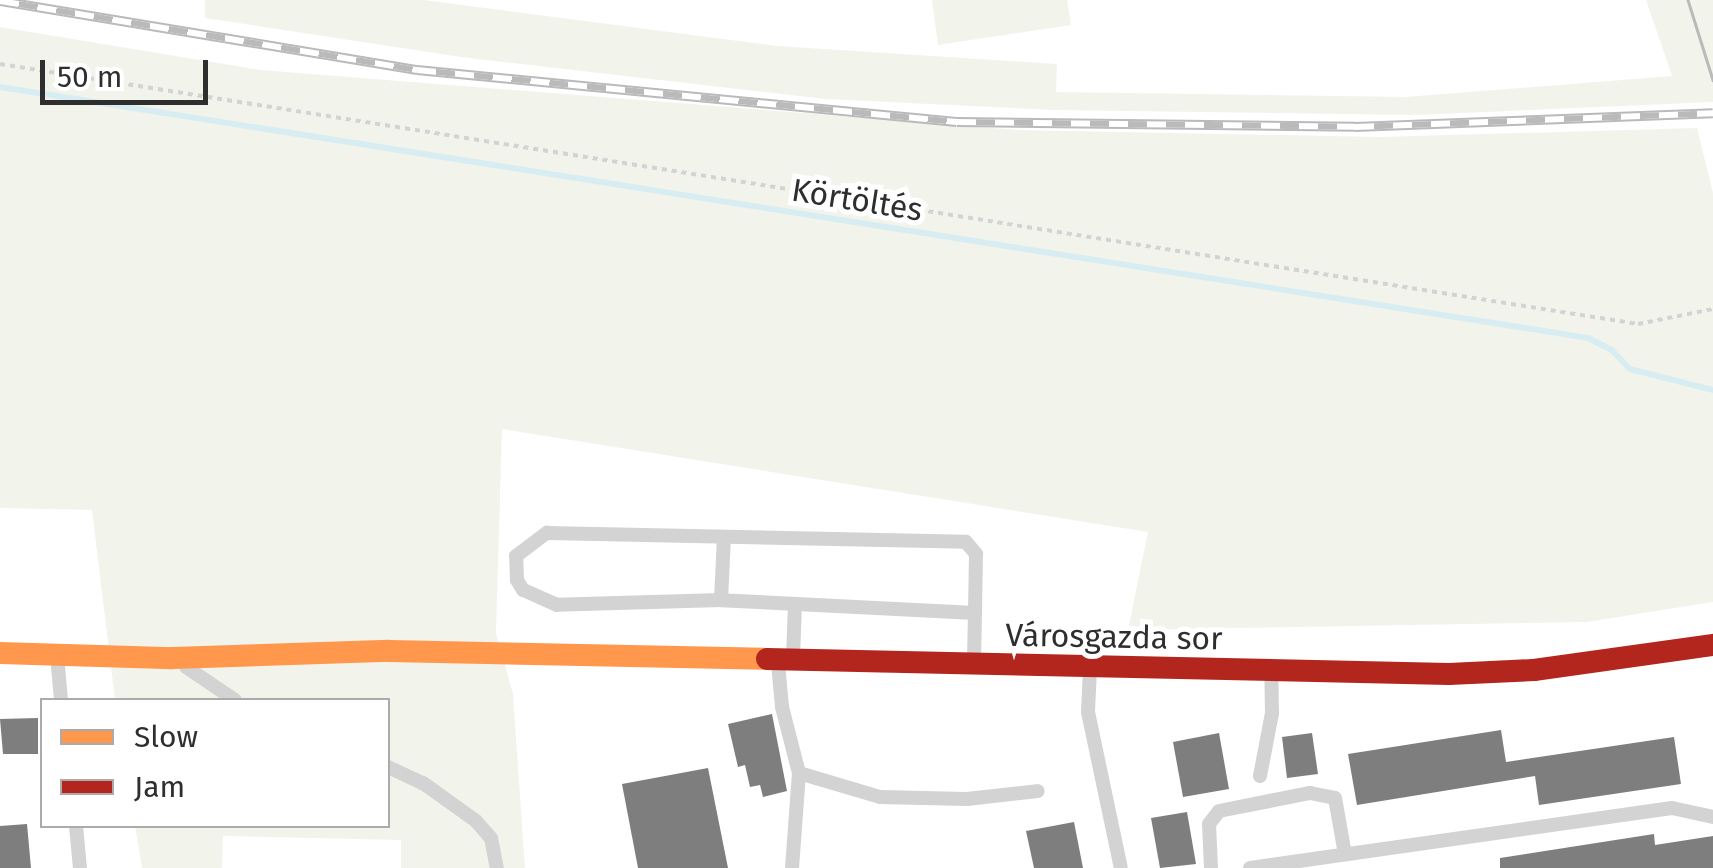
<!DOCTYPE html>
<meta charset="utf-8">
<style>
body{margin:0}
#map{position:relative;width:1713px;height:868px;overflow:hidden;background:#fff;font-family:"Fira Sans",sans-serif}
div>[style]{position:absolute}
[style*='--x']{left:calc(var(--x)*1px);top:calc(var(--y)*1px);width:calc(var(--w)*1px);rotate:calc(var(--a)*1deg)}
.green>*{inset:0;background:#f2f4ec}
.stream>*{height:6px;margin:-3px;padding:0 3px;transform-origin:3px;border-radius:3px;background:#d8edf1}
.building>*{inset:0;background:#7e7e7e}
.path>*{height:4px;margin-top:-2px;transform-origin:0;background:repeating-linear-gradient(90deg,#d3d3d3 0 5px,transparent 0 10px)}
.lane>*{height:14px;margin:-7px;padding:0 7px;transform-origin:7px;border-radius:7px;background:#d3d3d3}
.slow>*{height:22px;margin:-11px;padding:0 11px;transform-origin:11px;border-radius:11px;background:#ff974d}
.jam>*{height:22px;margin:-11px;padding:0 11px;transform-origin:11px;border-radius:11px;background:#b3261e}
.tram>*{height:2.5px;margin:-1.25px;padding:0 1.25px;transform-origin:1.25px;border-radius:1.25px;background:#bababa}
.rail>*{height:10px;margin-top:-5px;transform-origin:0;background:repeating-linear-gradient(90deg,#fff 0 19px,#bababa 0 38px);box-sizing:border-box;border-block:2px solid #bababa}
span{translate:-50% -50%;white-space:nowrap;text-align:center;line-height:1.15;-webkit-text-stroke:10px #fff;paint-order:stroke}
.street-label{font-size:32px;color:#2e2e2e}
.legend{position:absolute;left:40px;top:698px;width:350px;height:130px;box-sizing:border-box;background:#fff;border:2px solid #ababab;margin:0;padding:12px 18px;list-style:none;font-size:30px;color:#2e2e2e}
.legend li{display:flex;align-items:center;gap:20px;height:50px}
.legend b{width:50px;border:2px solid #ababab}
.scale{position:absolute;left:40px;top:60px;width:168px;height:45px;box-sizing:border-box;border:5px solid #2e2e2e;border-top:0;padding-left:12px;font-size:30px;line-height:35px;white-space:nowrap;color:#2e2e2e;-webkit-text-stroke:8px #fff;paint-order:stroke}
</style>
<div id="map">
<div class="green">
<div style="clip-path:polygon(205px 0,424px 0,778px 46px,1057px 64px,1056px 92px,1405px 97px,1672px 76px,1646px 0,1713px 0,1713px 102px,1417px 115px,1053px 110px,825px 99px,468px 58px,205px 18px)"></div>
<div style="clip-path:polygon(932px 0,1067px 0,1071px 25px,938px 45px)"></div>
<div style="clip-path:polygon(0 27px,261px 70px,1019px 130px,1380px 137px,1697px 128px,1713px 193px,1713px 602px,1587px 622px,1128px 630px,1148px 532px,502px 429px,496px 633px,513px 694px,525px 868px,401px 868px,401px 840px,223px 836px,222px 868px,142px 868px,135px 826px,388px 826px,388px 700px,115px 700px,92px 510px,0 508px)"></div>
</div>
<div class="stream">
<div style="--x:0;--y:87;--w:1608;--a:8.98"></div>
<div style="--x:1588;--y:338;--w:27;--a:27"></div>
<div style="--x:1612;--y:350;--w:26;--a:47"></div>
<div style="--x:1630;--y:369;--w:86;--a:14.2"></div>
</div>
<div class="building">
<div style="clip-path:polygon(772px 714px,787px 791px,763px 797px,760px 785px,750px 787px,745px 765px,738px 767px,728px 724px)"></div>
<div style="clip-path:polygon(38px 718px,38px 754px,3px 754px,0 719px)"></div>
<div style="clip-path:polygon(1501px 730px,1506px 762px,1674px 737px,1681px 784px,1539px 805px,1535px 776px,1357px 805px,1348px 754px)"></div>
<div style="clip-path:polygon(1219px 733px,1229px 789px,1183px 797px,1173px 742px)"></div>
<div style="clip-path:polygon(1312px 733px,1318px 774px,1287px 778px,1282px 737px)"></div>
<div style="clip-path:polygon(708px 768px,728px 868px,638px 868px,622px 784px)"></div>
<div style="clip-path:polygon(1187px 812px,1196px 864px,1160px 868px,1151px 818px)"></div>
<div style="clip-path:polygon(1074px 822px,1083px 868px,1034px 868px,1026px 831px)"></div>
<div style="clip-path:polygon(27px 824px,31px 868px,0 868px,0 826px)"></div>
<div style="clip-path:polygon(1654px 834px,1655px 845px,1713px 836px,1713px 868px,1500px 868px,1500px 858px)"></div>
</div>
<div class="path">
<div style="--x:0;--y:64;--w:1659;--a:9.02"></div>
<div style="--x:1638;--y:324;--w:76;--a:-11.3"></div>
</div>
<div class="lane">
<div style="--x:547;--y:533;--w:419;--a:1.2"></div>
<div style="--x:966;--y:542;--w:16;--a:50"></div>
<div style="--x:976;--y:554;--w:59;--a:91"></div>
<div style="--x:975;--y:613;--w:254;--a:-177.1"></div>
<div style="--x:721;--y:600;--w:164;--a:178.3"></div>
<div style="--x:557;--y:605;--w:37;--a:-156"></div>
<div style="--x:523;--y:590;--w:12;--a:-121"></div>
<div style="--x:517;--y:580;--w:24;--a:-92"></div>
<div style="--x:516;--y:556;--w:39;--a:-37"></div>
<div style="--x:721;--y:600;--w:63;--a:-87.3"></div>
<div style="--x:57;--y:656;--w:44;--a:84.8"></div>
<div style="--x:793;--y:657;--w:53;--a:-87.8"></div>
<div style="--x:974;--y:660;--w:47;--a:-88.8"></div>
<div style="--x:778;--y:663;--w:44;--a:84.8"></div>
<div style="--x:782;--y:707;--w:68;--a:75.6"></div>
<div style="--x:799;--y:773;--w:95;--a:94.2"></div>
<div style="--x:186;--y:667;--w:59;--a:34"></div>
<div style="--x:1090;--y:669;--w:43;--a:92.7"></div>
<div style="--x:1088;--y:712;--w:159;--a:78.1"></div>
<div style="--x:388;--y:767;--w:38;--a:25"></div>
<div style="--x:423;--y:783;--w:65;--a:35.6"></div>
<div style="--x:476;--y:821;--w:23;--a:49"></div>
<div style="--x:491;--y:838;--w:31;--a:79"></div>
<div style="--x:799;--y:773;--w:84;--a:16.5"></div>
<div style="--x:880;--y:797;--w:87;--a:1.3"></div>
<div style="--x:967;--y:799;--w:71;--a:-6.4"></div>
<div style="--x:1260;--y:776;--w:64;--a:-79.2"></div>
<div style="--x:1272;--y:713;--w:39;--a:-91"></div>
<div style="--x:76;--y:826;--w:42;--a:84.6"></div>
<div style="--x:1211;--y:868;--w:44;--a:-92.6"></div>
<div style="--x:1209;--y:824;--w:16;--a:-52"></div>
<div style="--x:1219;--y:811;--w:93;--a:-11.2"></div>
<div style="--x:1310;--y:793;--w:25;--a:11"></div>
<div style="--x:1335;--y:798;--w:57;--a:79.9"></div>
<div style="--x:1250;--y:868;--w:426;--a:-8.1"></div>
<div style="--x:1672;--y:808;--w:42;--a:12.4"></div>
</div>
<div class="slow">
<div style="--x:0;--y:653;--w:173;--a:1.7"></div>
<div style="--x:173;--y:658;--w:216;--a:-1.9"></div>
<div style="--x:389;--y:651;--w:378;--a:1.2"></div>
</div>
<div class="jam">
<div style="--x:767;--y:659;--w:682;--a:1.26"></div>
<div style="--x:1449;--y:674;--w:85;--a:-2.7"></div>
<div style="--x:1534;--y:670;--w:181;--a:-8"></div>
</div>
<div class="tram">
<div style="--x:1688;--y:0;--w:84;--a:72.6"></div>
</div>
<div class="rail">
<div style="--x:0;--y:1;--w:423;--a:9.4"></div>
<div style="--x:417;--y:70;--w:542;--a:5.5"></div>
<div style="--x:957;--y:122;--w:398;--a:0.7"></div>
<div style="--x:1355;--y:127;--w:358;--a:-2.2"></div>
</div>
<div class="street-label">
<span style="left:857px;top:200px;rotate:9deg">Körtöltés</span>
<span style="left:1114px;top:637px;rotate:1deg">Városgazda sor</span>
</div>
<ul class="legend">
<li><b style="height:12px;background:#ff974d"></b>Slow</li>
<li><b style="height:12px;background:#b3261e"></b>Jam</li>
</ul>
<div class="scale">50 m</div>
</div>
